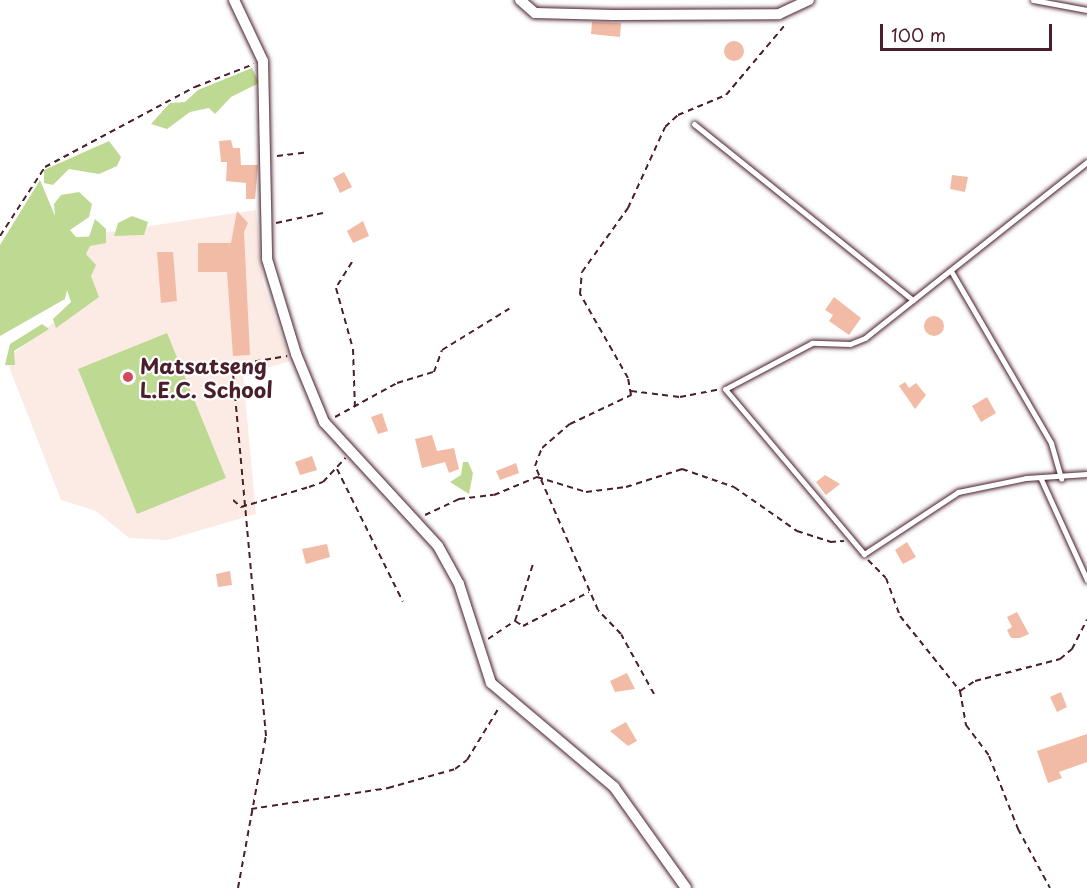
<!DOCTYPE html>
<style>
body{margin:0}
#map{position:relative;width:1087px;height:888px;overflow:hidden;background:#fff;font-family:"Playpen Sans",sans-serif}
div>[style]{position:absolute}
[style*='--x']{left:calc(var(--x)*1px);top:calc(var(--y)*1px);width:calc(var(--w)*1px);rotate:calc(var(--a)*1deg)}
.built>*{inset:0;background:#fbebe4}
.green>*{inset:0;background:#bed991}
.building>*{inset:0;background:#f1bba5}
.round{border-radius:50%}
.path>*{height:2px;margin-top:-1px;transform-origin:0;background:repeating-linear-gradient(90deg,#4a1f2b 0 6px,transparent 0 10.5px)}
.roads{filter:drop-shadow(0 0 2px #4a1f2b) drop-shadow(0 0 2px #4a1f2b)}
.service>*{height:5px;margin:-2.5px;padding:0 2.5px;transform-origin:2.5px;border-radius:2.5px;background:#fff}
.minor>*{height:10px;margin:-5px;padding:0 5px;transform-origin:5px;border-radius:5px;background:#fff}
.dots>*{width:16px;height:16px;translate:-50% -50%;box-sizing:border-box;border:3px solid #fff;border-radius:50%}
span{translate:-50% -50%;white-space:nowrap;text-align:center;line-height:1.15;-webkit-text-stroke:4.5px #fff;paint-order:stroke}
.poi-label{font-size:21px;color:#4a1f2b;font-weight:700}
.left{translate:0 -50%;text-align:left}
.scale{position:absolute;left:880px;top:24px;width:172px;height:27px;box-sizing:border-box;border:3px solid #4a1f2b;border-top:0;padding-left:8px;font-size:18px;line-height:21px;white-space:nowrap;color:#4a1f2b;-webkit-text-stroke:4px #fff;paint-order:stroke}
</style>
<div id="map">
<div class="built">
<div style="clip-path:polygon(256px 210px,263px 283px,290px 361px,243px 375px,256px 514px,167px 540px,129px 538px,96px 511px,61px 500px,6px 359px,89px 295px,77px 237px)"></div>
</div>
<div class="green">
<div style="clip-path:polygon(252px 68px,259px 83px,231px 97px,215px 114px,209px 108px,190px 112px,167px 129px,151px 124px,170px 103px,185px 102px,198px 90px)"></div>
<div style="clip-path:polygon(109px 141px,121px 157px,117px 166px,99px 174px,69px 169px,53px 185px,44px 183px,44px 170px)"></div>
<div style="clip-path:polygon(40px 180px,55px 216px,54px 204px,61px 195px,79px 192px,92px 204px,89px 217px,70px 230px,76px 237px,89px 237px,95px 219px,106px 229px,106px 243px,90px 246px,86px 254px,96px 265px,91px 276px,99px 297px,56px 328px,53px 319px,71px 302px,67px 290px,65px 299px,0 336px,0 245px)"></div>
<div style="clip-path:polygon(132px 216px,148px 222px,144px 235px,114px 236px,118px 223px)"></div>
<div style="clip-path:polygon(42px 324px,49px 329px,14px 351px,15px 365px,5px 365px,10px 344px)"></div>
<div style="clip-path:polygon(167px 333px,226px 478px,137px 514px,78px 369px)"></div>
<div style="clip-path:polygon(463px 462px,468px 462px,473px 473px,469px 494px,450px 482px,461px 475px)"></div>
</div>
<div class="building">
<div style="clip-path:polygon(592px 22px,621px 23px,620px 37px,591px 34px)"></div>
<div class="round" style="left:724px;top:41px;width:20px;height:20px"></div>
<div style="clip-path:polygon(231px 140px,233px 148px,240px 148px,241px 165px,258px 165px,255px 199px,246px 199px,246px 183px,226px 181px,227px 162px,221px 162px,219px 141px)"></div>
<div style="clip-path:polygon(344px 172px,352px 187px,340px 193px,333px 178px)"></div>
<div style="clip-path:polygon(952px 175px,968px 177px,965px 192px,950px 189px)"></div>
<div style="clip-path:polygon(237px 211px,248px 223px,244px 232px,250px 355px,233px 356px,227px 272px,198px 272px,198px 243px,231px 243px)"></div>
<div style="clip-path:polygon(363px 221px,369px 236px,353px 243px,347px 231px)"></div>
<div style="clip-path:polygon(157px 252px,173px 252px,177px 301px,161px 303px)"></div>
<div style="clip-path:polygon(834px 297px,861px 318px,849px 335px,829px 321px,833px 315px,825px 310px)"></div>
<div class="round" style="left:924px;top:316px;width:20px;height:20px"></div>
<div style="clip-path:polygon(905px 382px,909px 388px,916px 383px,926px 395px,915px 409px,899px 386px)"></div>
<div style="clip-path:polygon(987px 397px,996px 413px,981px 422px,972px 406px)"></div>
<div style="clip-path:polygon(382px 413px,388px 431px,378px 434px,371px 417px)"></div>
<div style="clip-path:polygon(432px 435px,437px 451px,454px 448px,459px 469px,449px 473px,445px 462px,422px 468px,415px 439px)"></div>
<div style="clip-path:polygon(312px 456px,317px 470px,300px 475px,295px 462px)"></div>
<div style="clip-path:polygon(516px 463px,519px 473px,500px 480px,496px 471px)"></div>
<div style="clip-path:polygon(825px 475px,840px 484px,826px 495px,816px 482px)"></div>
<div style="clip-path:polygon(907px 542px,916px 557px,903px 564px,895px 550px)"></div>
<div style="clip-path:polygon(327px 544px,330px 557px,306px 564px,302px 549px)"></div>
<div style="clip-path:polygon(230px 571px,232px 585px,218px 587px,216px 574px)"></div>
<div style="clip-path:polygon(1017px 612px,1029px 634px,1020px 638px,1011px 638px,1007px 630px,1012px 627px,1007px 617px)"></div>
<div style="clip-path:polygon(627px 673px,635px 689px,615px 692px,610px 681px)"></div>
<div style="clip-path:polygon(1061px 692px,1067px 707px,1057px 712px,1050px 697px)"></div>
<div style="clip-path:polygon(626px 722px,637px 741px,628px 746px,610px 731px)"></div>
<div style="clip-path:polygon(1087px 734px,1087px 762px,1059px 772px,1062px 778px,1048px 783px,1037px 751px)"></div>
</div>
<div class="path">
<div style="--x:277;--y:156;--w:31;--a:-7"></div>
<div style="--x:276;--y:223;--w:48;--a:-12"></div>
<div style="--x:0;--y:236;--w:82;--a:-56.9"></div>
<div style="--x:45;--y:167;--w:170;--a:-28.1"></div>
<div style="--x:195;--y:87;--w:63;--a:-21.3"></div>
<div style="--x:352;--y:262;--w:31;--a:122"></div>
<div style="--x:336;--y:288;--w:63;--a:74.4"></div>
<div style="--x:353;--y:349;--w:59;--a:88.1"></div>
<div style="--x:631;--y:391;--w:49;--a:7"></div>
<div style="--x:680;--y:397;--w:38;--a:-11"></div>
<div style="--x:335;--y:417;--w:71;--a:-28.7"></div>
<div style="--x:397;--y:383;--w:39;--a:-17"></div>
<div style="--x:434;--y:372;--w:23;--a:-70"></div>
<div style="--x:442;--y:350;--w:79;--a:-31.5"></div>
<div style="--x:337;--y:469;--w:148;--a:63.6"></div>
<div style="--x:233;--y:500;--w:11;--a:41"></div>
<div style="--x:241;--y:507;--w:71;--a:-16.4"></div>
<div style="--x:309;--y:487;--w:15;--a:-20"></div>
<div style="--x:323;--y:482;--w:33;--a:-47"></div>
<div style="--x:425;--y:515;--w:38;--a:-25"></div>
<div style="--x:459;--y:499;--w:35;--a:-7"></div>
<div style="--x:494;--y:495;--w:47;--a:-22.7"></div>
<div style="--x:537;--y:477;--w:51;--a:17"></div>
<div style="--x:586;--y:492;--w:40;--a:-7.1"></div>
<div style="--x:626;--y:487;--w:59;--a:-17.8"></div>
<div style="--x:682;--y:469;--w:55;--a:19.1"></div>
<div style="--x:734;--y:487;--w:77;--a:34.9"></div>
<div style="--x:797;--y:531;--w:35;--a:18"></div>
<div style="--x:830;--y:542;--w:14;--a:-4"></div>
<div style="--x:868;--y:560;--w:25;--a:45"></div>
<div style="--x:886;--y:578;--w:40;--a:69.8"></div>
<div style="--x:900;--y:616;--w:96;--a:51.3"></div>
<div style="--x:960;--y:691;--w:35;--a:80"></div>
<div style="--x:966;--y:725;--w:39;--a:53"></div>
<div style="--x:989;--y:756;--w:79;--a:68.3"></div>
<div style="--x:1018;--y:829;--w:67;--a:61.5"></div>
<div style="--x:515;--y:621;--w:9;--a:32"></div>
<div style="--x:523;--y:626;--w:74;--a:-27.3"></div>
<div style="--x:488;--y:639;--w:32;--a:-34"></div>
<div style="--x:515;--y:621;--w:60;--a:-72.5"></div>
<div style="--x:960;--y:691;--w:18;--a:-34"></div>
<div style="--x:975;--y:681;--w:88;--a:-14.5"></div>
<div style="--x:1060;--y:659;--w:16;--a:-40"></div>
<div style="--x:1072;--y:649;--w:33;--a:-63"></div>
<div style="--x:654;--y:694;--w:68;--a:-118.8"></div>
<div style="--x:621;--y:634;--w:33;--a:-134"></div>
<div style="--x:598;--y:610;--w:157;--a:-113.6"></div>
<div style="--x:535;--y:466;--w:19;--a:-69"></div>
<div style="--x:542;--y:448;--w:37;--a:-41"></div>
<div style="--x:570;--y:424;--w:68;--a:-25.4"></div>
<div style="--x:631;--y:395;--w:17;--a:-100"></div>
<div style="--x:628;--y:378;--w:97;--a:-119.7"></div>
<div style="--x:580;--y:294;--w:22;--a:-85"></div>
<div style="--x:582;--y:272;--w:79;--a:-54.3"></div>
<div style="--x:628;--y:208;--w:89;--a:-65.4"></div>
<div style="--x:665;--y:127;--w:18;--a:-43"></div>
<div style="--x:678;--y:115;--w:52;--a:-22.6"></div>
<div style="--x:726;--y:95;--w:92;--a:-49.9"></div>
<div style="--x:251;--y:809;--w:139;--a:-8.7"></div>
<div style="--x:388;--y:788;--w:70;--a:-15.8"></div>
<div style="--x:455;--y:769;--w:15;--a:-37"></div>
<div style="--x:467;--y:760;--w:63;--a:-58.6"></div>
<div style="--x:238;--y:888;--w:155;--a:-79.6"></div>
<div style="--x:266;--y:736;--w:364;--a:-95.2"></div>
<div style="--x:233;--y:374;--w:9;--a:-84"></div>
<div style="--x:234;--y:365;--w:54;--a:-9.6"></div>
</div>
<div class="roads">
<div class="service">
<div style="--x:1033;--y:0;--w:55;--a:10.5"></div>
<div style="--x:694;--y:124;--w:281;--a:38.8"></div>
<div style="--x:1087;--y:162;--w:283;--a:141.6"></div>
<div style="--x:865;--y:338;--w:16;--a:158"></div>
<div style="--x:850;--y:344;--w:38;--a:-178"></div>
<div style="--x:812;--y:343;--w:98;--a:152.1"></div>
<div style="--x:725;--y:389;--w:216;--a:49.9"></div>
<div style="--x:864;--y:554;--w:113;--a:-33.4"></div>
<div style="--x:958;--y:492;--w:69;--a:-11.6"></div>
<div style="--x:1026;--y:478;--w:61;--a:-3.8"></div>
<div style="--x:951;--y:271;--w:199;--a:59.8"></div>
<div style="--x:1051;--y:443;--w:37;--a:74"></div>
<div style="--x:1041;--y:479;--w:111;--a:65.5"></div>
</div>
<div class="minor">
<div style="--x:234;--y:0;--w:68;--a:64.6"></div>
<div style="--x:263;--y:61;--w:198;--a:88.8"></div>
<div style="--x:267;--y:259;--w:99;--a:73"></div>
<div style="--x:296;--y:354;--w:74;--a:67.6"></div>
<div style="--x:324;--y:422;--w:168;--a:47.4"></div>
<div style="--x:438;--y:546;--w:43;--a:61.1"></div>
<div style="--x:459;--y:584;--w:104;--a:72.1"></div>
<div style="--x:491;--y:683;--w:161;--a:40.2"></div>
<div style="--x:614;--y:787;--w:124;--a:54.5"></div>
<div style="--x:520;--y:0;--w:20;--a:41"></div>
<div style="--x:535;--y:13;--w:78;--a:1.5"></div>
<div style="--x:613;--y:15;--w:166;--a:-0.3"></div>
<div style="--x:779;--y:14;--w:33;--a:-25"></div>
</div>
</div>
<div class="dots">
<div style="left:128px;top:377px;background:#d1495b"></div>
</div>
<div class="poi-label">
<span class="left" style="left:140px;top:377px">Matsatseng<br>L.E.C. School</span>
</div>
<div class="scale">100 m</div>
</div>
